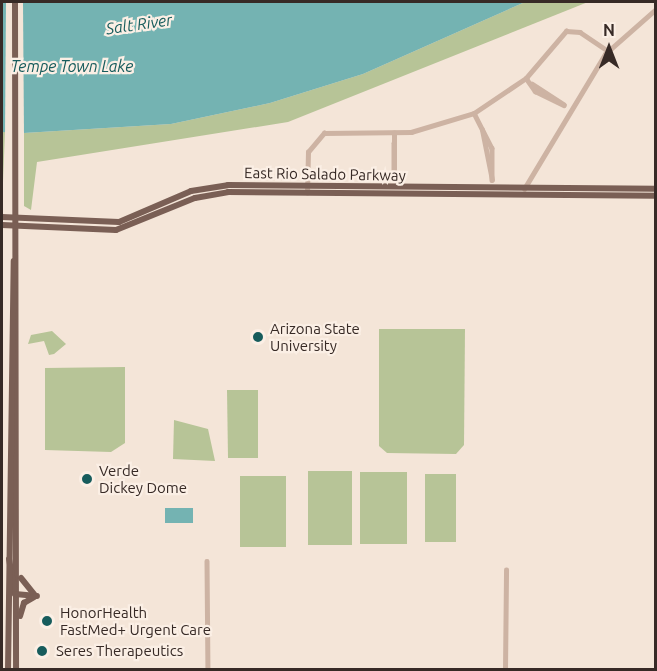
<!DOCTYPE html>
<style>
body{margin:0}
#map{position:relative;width:657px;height:671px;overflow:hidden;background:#f4e5d8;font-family:Ubuntu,sans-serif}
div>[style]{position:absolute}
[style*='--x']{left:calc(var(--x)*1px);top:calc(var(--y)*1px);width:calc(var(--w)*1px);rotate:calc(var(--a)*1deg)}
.green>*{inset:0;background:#b7c497}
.water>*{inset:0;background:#74b3b2}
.pier>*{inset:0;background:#f4e5d8}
.minor>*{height:4.5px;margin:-2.25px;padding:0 2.25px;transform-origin:2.25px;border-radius:2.25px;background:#cdb3a3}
.major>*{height:6px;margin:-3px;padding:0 3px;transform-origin:3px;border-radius:3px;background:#7a5f55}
.dots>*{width:16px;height:16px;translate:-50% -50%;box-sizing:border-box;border:3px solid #fbefe5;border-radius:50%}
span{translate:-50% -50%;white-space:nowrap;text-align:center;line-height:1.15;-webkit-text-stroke:4.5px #fbefe5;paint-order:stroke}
.street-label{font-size:15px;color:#372a26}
.poi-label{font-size:15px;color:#372a26}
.left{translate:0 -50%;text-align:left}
.water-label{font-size:16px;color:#175c5c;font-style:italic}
.frame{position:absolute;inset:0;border:3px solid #372a26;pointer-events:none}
.north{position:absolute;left:579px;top:18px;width:60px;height:60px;-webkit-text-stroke:4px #fbefe5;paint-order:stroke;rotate:0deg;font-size:16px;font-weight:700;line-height:24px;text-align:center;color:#372a26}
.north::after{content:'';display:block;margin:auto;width:21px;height:27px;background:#372a26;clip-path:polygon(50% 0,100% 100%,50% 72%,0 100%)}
</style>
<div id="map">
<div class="green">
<div style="clip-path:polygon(525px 2px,588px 2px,288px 122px,37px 162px,31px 210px,24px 206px,24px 133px,171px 124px,270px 103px,363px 74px)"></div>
<div style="clip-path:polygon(2px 132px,5px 132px,2px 207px)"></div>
<div style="clip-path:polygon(379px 329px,465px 329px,464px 445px,456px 454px,387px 453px,379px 446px)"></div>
<div style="clip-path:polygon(52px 331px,66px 344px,54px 354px,49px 355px,44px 341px,28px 344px,31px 335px)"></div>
<div style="clip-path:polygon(125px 367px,125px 443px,111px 452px,45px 450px,45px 368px)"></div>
<div style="clip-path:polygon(227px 390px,258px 390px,258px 458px,228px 458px)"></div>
<div style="clip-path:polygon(174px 420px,208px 429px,215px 461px,173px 459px)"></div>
<div style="clip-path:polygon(308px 471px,352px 471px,352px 545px,308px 545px)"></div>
<div style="clip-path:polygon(360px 472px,407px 472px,407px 544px,360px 544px)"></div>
<div style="clip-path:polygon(425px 474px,456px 474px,456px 542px,425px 542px)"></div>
<div style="clip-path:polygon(240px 476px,286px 476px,286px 547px,240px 547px)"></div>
</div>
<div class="water">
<div style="clip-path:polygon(2px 2px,525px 2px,363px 74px,270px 103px,171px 124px,24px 133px,2px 132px)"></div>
<div style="clip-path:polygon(165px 508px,193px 508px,193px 523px,165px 523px)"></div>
</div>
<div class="pier">
<div style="clip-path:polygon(6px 2px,23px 2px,24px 136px,5px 135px)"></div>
</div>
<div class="minor">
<div style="--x:526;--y:78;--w:16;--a:55"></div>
<div style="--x:535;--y:91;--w:32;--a:26"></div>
<div style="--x:564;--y:105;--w:38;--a:-147"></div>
<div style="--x:474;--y:113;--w:39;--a:63"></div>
<div style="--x:492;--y:148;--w:32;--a:90"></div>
<div style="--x:492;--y:180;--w:51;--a:-101.3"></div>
<div style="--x:394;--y:143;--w:30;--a:90"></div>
<div style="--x:394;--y:173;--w:40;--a:-90"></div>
<div style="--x:524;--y:189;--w:157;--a:-59"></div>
<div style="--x:605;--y:54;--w:68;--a:-41.4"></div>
<div style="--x:307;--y:193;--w:41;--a:-88.6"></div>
<div style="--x:308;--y:152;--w:25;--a:-50"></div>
<div style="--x:324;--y:133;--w:87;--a:-0.7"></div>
<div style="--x:411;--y:132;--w:66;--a:-16.8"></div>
<div style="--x:474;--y:113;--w:63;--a:-33.9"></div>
<div style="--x:526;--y:78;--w:62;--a:-49.6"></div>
<div style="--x:566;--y:31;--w:14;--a:4"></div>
<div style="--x:580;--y:32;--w:34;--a:34"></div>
<div style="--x:207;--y:561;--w:109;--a:89.5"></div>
<div style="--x:505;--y:670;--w:100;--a:-89.4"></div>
</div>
<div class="major">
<div style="--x:15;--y:2;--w:668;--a:89.91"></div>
<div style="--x:2;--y:217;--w:117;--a:2.4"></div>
<div style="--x:119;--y:222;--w:78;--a:-23.3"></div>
<div style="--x:191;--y:191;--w:37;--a:-9"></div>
<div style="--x:228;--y:185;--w:428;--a:0.5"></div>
<div style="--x:2;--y:225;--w:114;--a:2.5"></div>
<div style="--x:116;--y:230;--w:85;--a:-22.1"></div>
<div style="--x:195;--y:198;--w:34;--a:-10"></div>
<div style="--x:228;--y:192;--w:428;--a:0.5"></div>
<div style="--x:9;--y:559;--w:36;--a:80"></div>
<div style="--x:15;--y:594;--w:22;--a:5"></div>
<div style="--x:21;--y:578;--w:21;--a:51"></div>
<div style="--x:20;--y:616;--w:14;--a:-73"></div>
<div style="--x:24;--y:603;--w:12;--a:-31"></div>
<div style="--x:8;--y:670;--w:409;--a:-89.2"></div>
</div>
<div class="dots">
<div style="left:258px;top:337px;background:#175c5c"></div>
<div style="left:87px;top:479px;background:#175c5c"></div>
<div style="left:47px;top:621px;background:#175c5c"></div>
<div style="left:42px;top:651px;background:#175c5c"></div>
</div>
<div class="street-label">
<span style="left:325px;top:174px;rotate:1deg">East Rio Salado Parkway</span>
</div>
<div class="poi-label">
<span class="left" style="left:270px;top:337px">Arizona State<br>University</span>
<span class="left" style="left:99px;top:479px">Verde<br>Dickey Dome</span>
<span class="left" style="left:60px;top:621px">HonorHealth<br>FastMed+ Urgent Care</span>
<span class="left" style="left:56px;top:651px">Seres Therapeutics</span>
</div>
<div class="water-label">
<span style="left:139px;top:24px;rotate:-8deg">Salt River</span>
<span style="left:72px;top:66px">Tempe Town Lake</span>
</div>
<div class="frame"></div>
<div class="north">N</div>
</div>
